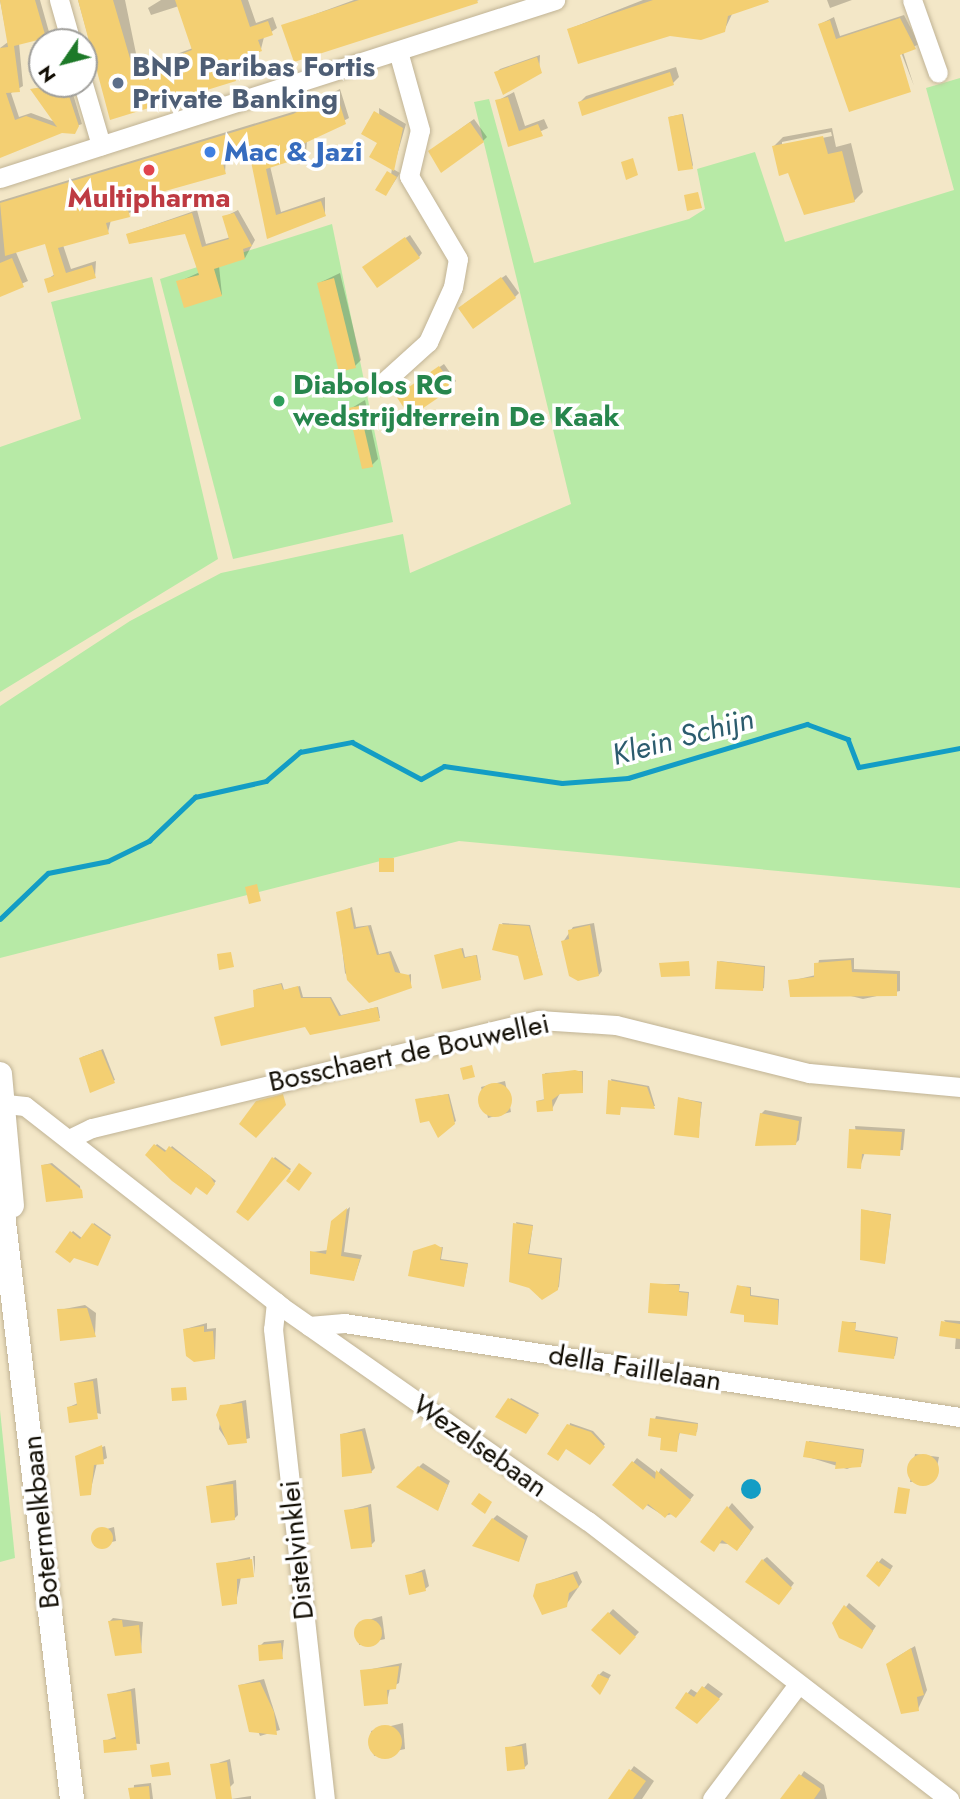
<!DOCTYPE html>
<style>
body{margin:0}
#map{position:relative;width:960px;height:1799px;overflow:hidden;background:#f3e7c7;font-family:Jost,sans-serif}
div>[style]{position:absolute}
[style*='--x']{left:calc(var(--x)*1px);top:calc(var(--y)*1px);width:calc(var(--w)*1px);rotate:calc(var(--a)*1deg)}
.green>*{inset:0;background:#b7eaa6}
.water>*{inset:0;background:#139dc5}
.round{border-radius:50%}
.shadow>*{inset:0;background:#0003}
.stream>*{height:4.5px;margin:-2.25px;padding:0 2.25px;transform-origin:2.25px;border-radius:2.25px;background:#139dc5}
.building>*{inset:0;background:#f3cf72}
.roads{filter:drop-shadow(0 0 2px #c0b395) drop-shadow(0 0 2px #c0b395)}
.minor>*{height:19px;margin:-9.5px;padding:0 9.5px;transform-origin:9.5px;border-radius:9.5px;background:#fff}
.major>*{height:24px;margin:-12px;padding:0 12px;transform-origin:12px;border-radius:12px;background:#fff}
.dots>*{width:19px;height:19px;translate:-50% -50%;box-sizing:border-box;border:4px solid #fff;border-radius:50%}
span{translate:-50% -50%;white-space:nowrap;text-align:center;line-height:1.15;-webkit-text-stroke:7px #fff;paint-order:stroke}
.service-label{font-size:28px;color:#4e5e75;font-weight:700}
.left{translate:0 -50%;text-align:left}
.shop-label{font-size:28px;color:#366cbe;font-weight:700}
.health-label{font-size:28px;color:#be3a42;font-weight:700}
.leisure-label{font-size:28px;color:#27864d;font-weight:700}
.street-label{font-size:28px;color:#120e04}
.water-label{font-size:30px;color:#2c5c6e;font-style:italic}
.north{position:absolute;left:28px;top:28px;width:70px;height:70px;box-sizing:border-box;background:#fff;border:2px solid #a09f9b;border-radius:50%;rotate:235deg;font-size:19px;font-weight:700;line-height:28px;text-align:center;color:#120e04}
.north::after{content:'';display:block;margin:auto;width:24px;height:32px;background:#1d7928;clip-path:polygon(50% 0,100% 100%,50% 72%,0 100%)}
</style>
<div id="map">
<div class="green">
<div style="clip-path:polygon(960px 78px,960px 888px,459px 841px,0 958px,0 706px,130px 621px,221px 573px,403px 534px,410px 573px,571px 504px,474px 102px,489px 99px,534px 263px,689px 219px,705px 209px,697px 169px,755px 152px,785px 242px,954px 190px,926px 88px)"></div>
<div style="clip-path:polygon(332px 224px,393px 522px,233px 559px,160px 279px)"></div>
<div style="clip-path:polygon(152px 277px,218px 559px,0 692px,0 447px,81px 419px,51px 302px)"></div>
<div style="clip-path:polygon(0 1410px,15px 1558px,0 1562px)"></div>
</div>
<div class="water">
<div class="round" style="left:741px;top:1479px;width:20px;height:20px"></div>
</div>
<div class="shadow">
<div style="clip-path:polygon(0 0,40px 0,49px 32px,19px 43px,23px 86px,11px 93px,19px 117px,31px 113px,55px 122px,32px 89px,70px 84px,82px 124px,0 154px,0 48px,8px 42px)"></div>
<div style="clip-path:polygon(78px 0,125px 0,139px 68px,193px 48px,179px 6px,151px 15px,148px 8px,161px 0,248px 0,256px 23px,273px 17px,277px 28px,264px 37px,261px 49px,236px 58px,241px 74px,235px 80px,111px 118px)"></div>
<div style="clip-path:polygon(354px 0,479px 0,295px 60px,283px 26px)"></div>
<div style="clip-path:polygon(643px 0,768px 0,733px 12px,724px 31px,569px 29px)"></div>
<div style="clip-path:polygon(827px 0,852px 0,830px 8px)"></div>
<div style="clip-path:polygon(904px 15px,919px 44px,903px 52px,914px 86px,899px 47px,850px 110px,820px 24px,834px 17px,840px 36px)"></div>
<div style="clip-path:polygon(540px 55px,539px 73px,496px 73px,500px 69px)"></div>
<div style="clip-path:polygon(676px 67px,679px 77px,673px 83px,584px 114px,580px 102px,586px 96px)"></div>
<div style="clip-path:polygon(340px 89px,349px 118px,307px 140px,306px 154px,270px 166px,281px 212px,325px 197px,325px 215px,269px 237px,250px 150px,226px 157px,225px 173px,130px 199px,134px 211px,111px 220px,108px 232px,63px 245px,71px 269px,96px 261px,95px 277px,46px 280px,55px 274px,46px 242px,15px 250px,28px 281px,0 293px,0 201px,299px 110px)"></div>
<div style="clip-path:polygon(514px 92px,525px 126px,544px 119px,548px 128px,510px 145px,497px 101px)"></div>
<div style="clip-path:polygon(379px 108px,406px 124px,393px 169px,400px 173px,389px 190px,392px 168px,380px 142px)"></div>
<div style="clip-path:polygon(683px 114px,693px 165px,692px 167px,669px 117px)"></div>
<div style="clip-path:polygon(474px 119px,487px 137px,483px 141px,433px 149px)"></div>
<div style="clip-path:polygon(evenodd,832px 128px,836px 147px,851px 143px,863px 192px,854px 201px,789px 171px,774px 146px,783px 137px,832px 128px,831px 132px,832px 136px,782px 146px,782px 142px,831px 132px)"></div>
<div style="clip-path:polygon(197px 210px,206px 244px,231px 237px,224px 217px,238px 210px,255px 240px,245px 258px,219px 266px,222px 295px,178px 282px,200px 272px,186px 232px,128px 234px)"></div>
<div style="clip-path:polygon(410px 235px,422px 253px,419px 257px,368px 264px)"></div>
<div style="clip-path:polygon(340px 273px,361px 360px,355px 366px,319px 283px)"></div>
<div style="clip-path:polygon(506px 275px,519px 293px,515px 297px,464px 304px)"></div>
<div style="clip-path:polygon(444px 364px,456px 381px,452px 385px,402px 393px)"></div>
<div style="clip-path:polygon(365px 400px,378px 459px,372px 465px,350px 409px)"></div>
<div style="clip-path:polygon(352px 907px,356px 927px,371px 925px,379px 954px,391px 951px,402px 977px,411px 974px,411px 986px,369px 1001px,345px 973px,338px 913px)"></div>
<div style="clip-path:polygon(502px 923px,530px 925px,542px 974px,519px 955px)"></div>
<div style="clip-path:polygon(594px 923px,602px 971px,599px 975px,563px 942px,573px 927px)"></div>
<div style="clip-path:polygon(463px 948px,465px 957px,477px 955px,481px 978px,436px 955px)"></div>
<div style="clip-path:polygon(854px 958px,854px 969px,900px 971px,900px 991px,863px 999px,790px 981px,816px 975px,819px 960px)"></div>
<div style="clip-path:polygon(719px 961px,765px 966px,764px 988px,762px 989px)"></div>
<div style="clip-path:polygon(282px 983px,284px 990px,300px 986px,303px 997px,331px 997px,341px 1015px,378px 1007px,380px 1018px,305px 1025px,216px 1018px,256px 1007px,256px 989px)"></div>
<div style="clip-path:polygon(103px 1049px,115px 1080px,91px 1091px,82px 1057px)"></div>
<div style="clip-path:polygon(583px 1071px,583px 1091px,560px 1093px,552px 1109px,537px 1101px,545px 1099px,545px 1073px)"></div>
<div style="clip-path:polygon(611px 1079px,649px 1086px,655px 1106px,621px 1105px,619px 1113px)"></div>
<div style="clip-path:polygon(505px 1081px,511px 1112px,488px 1118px,481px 1087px)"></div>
<div style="clip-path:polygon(449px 1094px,456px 1121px,438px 1135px,418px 1099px)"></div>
<div style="clip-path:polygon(679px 1098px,702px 1102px,698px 1136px)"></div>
<div style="clip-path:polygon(765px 1110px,802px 1117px,799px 1140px,795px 1144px,761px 1114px)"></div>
<div style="clip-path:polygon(855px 1126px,905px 1129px,903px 1150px,865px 1152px,860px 1167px)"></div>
<div style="clip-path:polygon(157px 1144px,168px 1152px,172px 1146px,216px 1181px,207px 1192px,148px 1155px)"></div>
<div style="clip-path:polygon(275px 1157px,291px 1169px,248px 1219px,238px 1212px)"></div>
<div style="clip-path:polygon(52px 1163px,80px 1186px,81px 1197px,43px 1165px)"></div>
<div style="clip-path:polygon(350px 1207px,344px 1252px,362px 1255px,354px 1279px,312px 1252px,328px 1250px,338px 1217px)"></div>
<div style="clip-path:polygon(863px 1210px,891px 1214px,885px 1262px)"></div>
<div style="clip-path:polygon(516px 1222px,533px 1225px,529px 1253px,562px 1258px,559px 1287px,540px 1298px,531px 1286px)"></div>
<div style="clip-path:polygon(94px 1223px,111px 1235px,97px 1264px,57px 1252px,73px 1231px,83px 1239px)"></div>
<div style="clip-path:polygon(443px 1247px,441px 1259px,468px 1263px,464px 1285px,414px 1252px)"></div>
<div style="clip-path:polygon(651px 1284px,680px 1284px,679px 1291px,689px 1292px,687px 1313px)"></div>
<div style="clip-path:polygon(739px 1286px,751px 1287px,751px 1295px,779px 1299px,778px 1322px)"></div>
<div style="clip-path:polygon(85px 1305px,96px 1313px,95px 1335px,59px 1310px)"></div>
<div style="clip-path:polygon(944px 1320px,960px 1321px,960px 1349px,955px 1349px,956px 1336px)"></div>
<div style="clip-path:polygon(843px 1322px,856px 1322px,855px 1330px,898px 1337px,895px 1356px,840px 1350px)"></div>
<div style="clip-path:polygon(207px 1323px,207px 1329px,216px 1328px,215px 1358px,185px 1329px)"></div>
<div style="clip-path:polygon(97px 1378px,101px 1414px,69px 1407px,78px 1403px,76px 1383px)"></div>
<div style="clip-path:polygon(511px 1398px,539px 1413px,526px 1432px,497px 1417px)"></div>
<div style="clip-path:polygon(246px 1400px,250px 1438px,229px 1444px,219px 1429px,222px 1406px)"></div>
<div style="clip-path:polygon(656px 1416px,698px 1423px,697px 1432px,680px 1432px,676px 1450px,663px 1437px,650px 1435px)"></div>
<div style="clip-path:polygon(570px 1423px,593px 1431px,605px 1444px,590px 1463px,566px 1447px)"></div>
<div style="clip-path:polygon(365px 1428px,375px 1468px,371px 1472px,342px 1434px)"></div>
<div style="clip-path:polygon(809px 1441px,864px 1449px,862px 1463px,847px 1469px,805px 1456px)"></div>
<div style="clip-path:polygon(105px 1446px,107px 1458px,97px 1463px,90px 1493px,78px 1456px)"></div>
<div style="clip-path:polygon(915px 1454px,939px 1457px,934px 1481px,910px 1482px)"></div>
<div style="clip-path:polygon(637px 1458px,658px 1474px,661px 1468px,694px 1495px,680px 1512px,664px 1516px,615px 1485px)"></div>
<div style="clip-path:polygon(423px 1463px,450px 1481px,438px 1509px,399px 1487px)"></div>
<div style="clip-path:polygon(236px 1480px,238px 1515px,234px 1519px,208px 1486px)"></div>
<div style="clip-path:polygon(732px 1503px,754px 1527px,741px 1545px,703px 1542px)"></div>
<div style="clip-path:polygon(371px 1504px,375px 1541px,371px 1545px,346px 1511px)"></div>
<div style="clip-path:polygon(497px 1515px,528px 1536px,519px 1560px,493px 1519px)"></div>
<div style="clip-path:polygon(114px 1527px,116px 1541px,94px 1546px,96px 1532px)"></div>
<div style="clip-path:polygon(253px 1556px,255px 1556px,255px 1574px)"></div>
<div style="clip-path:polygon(250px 1557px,251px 1575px,241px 1577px,236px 1603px,218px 1564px)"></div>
<div style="clip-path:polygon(767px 1557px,794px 1583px,783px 1598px,763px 1560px)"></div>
<div style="clip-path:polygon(882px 1558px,893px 1566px,883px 1581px,868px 1576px)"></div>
<div style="clip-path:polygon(425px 1569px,429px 1586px,425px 1589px,407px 1576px)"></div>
<div style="clip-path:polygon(577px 1571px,582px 1582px,566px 1605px,537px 1585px)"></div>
<div style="clip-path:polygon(849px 1603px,876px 1626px,862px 1647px,834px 1623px)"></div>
<div style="clip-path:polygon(613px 1609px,639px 1632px,620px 1653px,594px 1630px)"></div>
<div style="clip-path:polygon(382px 1616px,385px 1639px,359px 1645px,358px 1623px)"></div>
<div style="clip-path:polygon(113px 1618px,143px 1622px,141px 1651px,109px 1622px)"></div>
<div style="clip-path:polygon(284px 1640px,282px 1657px,260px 1646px,264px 1642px)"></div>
<div style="clip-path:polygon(915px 1646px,927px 1690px,918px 1709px,892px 1660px)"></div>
<div style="clip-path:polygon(402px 1663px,399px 1683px,390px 1688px,387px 1702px,362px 1671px)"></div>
<div style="clip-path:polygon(603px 1671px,611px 1675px,600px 1692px,599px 1675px)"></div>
<div style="clip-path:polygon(264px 1679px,280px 1730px,260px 1736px,240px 1685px)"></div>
<div style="clip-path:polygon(708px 1683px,723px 1694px,697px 1722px,677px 1707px,691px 1689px,699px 1694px)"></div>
<div style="clip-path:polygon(135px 1688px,140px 1744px,105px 1741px,117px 1736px,108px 1695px)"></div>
<div style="clip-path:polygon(403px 1723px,405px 1749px,374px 1756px,371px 1731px)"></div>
<div style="clip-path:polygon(526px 1743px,528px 1764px,524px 1768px,507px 1748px)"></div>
<div style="clip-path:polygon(230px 1759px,234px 1783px,230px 1787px,212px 1765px)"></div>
<div style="clip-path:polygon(634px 1766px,654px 1781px,642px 1799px,610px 1799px)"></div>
<div style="clip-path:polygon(804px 1771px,824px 1785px,827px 1799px,786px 1799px)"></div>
<div style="clip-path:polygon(151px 1783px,153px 1799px,133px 1799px,134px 1785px)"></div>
<div style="clip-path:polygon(251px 1796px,251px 1799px,231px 1799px)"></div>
</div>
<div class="stream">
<div style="--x:0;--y:919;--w:66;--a:-43.8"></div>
<div style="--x:48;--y:873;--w:61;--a:-11.3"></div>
<div style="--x:108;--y:861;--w:46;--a:-26"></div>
<div style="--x:149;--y:841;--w:64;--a:-43.7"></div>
<div style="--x:195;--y:797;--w:73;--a:-12.7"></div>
<div style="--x:266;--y:781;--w:45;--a:-40.5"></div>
<div style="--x:300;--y:752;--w:53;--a:-10.9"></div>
<div style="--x:352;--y:742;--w:78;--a:28.2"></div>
<div style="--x:421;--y:779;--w:26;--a:-29"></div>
<div style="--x:444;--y:766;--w:119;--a:8.2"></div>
<div style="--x:562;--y:783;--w:66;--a:-4.3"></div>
<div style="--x:628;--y:778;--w:187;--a:-16.8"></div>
<div style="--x:807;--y:724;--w:44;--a:20.1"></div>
<div style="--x:848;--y:739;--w:30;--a:69"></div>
<div style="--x:859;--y:767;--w:103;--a:-10.7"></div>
</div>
<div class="building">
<div style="clip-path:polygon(0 0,35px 0,46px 38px,14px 46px,20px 92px,6px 93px,15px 120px,26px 116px,57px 127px,30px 89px,65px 84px,79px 126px,75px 134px,62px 133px,0 158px,0 48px,8px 47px)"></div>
<div style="clip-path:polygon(78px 0,113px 0,134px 72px,192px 50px,175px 0,241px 0,250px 27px,268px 21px,273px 35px,258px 40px,262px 51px,230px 62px,236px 81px,110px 120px)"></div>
<div style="clip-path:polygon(359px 0,477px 0,478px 3px,294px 62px,281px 25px)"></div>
<div style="clip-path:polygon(653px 0,768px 0,769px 2px,728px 16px,725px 32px,701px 40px,670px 36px,578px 64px,567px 29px)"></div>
<div style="clip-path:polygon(900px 18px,916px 49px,900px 55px,911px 92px,849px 112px,818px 24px,830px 20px,836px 39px)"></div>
<div style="clip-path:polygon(537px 57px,542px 73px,503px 95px,494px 72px)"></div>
<div style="clip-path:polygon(670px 72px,674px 85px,582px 116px,578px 102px)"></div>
<div style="clip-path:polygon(336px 92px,346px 124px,303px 144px,307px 156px,266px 169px,276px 215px,321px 201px,326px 216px,267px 239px,249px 152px,222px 160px,226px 174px,126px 202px,130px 217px,106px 223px,109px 234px,58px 248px,66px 273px,92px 265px,96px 278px,48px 293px,44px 279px,54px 276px,45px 244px,5px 256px,0 203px,293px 114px)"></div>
<div style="clip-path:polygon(508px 97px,519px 131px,538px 124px,543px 136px,508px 147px,495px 100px)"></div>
<div style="clip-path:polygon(374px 111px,403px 128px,394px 171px,369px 157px,377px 143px,361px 134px)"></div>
<div style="clip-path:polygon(682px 114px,693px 169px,678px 171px,668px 117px)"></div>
<div style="clip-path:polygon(470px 122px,484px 142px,441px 173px,428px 151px)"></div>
<div style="clip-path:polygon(823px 136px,828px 154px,842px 151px,855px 202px,804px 215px,788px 173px,779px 176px,772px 146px)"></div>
<div style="clip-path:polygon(633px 158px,638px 175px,626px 180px,621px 162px)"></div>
<div style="clip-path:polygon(387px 171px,397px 177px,386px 196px,375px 190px)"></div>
<div style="clip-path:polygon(698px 192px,702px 208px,687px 211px,684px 195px)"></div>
<div style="clip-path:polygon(192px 213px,202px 247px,229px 239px,222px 216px,234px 213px,252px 246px,243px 249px,245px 259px,214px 269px,222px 296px,184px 308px,176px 281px,199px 275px,185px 234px,129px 244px,126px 234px)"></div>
<div style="clip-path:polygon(405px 237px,420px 258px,377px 288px,362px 267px)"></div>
<div style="clip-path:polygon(12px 258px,24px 287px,0 297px,0 263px)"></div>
<div style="clip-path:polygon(501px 277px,516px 298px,473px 329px,458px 308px)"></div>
<div style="clip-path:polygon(334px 278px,356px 368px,339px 372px,317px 283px)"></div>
<div style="clip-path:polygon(439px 366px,454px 387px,410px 417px,396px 396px)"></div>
<div style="clip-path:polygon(359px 406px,373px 467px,362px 469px,348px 408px)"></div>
<div style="clip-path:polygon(379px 858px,394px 858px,394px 872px,379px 872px)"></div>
<div style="clip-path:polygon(257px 884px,261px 901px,249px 904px,245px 887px)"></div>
<div style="clip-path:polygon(350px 908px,354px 929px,368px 926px,377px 955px,389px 953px,395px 972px,409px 975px,412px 988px,369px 1003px,347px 980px,336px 912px)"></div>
<div style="clip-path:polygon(499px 924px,529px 926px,543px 975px,524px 980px,518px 956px,492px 950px)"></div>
<div style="clip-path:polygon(590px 925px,599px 976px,578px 981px,569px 976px,561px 941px,569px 939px,568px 930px)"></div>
<div style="clip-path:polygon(461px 948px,464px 958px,476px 955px,481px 980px,442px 989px,434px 955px)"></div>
<div style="clip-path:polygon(231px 952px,234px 967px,219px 970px,217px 954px)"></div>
<div style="clip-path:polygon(851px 960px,852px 972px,897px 974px,897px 996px,790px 997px,788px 980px,814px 977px,814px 963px)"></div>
<div style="clip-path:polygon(689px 961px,690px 976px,661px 977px,659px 963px)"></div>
<div style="clip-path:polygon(717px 961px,764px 967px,763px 991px,715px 989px)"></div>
<div style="clip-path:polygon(281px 984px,283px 990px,298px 986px,301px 998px,330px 998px,339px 1016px,377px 1007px,380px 1021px,310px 1035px,305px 1027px,221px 1046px,214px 1017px,254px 1007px,253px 990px)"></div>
<div style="clip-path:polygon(101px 1050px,115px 1083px,90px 1093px,79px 1058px)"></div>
<div style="clip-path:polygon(472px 1065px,475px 1077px,463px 1080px,460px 1068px)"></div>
<div style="clip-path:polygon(575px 1070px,582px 1072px,583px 1093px,560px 1094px,552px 1100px,553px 1111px,537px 1112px,536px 1101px,544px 1100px,542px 1074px)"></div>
<div style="clip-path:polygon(608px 1080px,647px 1087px,655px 1109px,621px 1107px,620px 1115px,606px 1114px)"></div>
<div class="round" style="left:478px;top:1083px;width:34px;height:34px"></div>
<div style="clip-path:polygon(283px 1094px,286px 1105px,256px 1138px,239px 1124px,256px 1101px)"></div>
<div style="clip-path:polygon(448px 1094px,455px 1124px,438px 1138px,429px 1121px,420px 1123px,415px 1099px)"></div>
<div style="clip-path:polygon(678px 1097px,701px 1103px,699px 1138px,674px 1135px)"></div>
<div style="clip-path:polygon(760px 1113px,799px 1121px,796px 1145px,755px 1146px)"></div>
<div style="clip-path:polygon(849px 1129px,902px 1132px,900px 1156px,862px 1154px,861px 1169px,847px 1168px)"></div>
<div style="clip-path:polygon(154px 1144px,165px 1152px,169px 1146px,210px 1176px,215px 1184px,207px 1195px,196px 1187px,191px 1195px,172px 1181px,145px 1155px)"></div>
<div style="clip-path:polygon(272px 1157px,291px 1171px,248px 1221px,236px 1212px)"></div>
<div style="clip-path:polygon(299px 1163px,312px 1173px,299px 1191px,286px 1181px)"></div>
<div style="clip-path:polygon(50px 1164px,82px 1190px,83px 1198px,46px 1202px,41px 1165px)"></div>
<div style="clip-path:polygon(347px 1208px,341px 1256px,360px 1259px,354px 1281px,310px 1274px,310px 1251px,326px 1254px,331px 1221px)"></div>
<div style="clip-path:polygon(861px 1209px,891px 1215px,885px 1264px,860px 1260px)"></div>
<div style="clip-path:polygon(92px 1223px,111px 1237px,98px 1266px,74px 1258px,70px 1263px,55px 1252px,70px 1231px,80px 1239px)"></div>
<div style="clip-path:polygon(513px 1223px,533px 1226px,528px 1254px,561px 1259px,558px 1290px,542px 1300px,529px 1288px,509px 1282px)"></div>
<div style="clip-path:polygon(435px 1244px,442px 1248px,440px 1260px,468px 1264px,464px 1287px,408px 1276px,413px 1251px)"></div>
<div style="clip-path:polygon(650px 1283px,679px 1285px,679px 1292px,688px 1293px,687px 1316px,648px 1313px)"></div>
<div style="clip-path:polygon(737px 1285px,750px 1288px,750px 1296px,778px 1300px,778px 1325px,744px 1322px,744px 1315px,730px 1313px)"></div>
<div style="clip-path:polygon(87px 1308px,96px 1337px,60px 1341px,57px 1309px)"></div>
<div style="clip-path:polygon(842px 1321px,856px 1323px,855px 1331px,897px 1338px,894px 1359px,838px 1352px)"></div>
<div style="clip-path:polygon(941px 1321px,960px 1324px,960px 1339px,939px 1336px)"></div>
<div style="clip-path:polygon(204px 1326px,204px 1332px,213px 1331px,215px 1359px,194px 1362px,186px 1356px,183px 1329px)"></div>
<div style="clip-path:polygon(93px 1381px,98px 1419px,69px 1423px,67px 1407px,77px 1405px,74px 1383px)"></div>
<div style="clip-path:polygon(186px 1387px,187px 1400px,172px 1401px,171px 1388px)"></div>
<div style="clip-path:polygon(508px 1398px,539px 1415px,526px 1434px,495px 1417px)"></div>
<div style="clip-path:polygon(242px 1403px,247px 1443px,228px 1445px,216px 1415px,220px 1405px)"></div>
<div style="clip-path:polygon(650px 1418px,698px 1424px,696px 1436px,679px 1433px,677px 1452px,660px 1450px,661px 1438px,648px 1436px)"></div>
<div style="clip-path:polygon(567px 1424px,591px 1432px,605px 1447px,590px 1465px,566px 1449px,558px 1461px,547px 1454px)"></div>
<div style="clip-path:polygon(362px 1431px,372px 1473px,342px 1477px,340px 1434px)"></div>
<div style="clip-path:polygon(806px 1441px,863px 1450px,861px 1467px,835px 1469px,836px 1462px,803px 1457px)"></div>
<div style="clip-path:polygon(102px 1445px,104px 1464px,94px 1465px,91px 1495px,80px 1496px,75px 1456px)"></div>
<div class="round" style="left:907px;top:1454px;width:32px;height:32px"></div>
<div style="clip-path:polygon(632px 1461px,655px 1479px,656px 1470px,691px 1500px,676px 1518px,669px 1513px,665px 1518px,648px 1504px,643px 1510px,612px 1485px)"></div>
<div style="clip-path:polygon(418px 1466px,448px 1485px,438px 1511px,396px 1487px)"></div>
<div style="clip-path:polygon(233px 1484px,235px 1520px,211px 1523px,206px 1486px)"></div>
<div style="clip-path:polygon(898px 1487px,910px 1489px,906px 1514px,894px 1513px)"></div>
<div style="clip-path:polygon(479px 1493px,492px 1502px,485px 1514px,471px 1504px)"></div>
<div style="clip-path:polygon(727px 1506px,751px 1531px,737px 1551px,722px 1540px,714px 1552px,700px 1542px)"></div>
<div style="clip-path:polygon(368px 1507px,372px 1547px,351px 1549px,344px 1510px)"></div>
<div style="clip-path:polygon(492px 1518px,525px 1540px,519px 1562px,472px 1546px)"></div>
<div class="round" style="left:91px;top:1527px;width:22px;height:22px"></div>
<div style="clip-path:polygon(252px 1559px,254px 1577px,237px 1579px,237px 1604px,222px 1606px,216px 1563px)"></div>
<div style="clip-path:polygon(762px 1559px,792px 1588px,779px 1605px,745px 1582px)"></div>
<div style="clip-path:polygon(877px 1561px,891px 1570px,879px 1587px,866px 1576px)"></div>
<div style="clip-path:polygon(422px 1572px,426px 1591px,409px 1595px,405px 1575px)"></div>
<div style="clip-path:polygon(573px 1574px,579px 1587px,569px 1593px,567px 1607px,542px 1615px,533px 1596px,536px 1584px)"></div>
<div style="clip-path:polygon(844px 1605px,873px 1631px,862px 1649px,839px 1638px,832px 1623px)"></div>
<div style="clip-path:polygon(608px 1612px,636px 1637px,620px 1655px,591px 1630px)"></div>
<div class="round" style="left:354px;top:1619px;width:28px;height:28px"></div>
<div style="clip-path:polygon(122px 1620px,123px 1627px,139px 1625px,142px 1653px,115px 1656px,108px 1621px)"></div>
<div style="clip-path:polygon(281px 1643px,283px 1659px,259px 1661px,258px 1645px)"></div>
<div style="clip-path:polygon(911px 1648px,924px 1695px,917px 1697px,919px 1711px,901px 1714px,886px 1664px)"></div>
<div style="clip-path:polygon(399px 1666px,396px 1689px,387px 1690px,388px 1704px,364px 1706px,360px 1670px)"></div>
<div style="clip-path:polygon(598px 1674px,609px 1679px,600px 1695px,591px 1686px)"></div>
<div style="clip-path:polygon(260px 1682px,274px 1712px,277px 1735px,249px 1732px,238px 1685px)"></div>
<div style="clip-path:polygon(702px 1686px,720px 1699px,697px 1724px,675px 1708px,686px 1692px,694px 1697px)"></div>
<div style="clip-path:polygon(131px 1691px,137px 1750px,104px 1753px,103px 1740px,116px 1739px,107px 1694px)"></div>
<div class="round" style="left:368px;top:1725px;width:34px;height:34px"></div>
<div style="clip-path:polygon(522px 1746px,525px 1769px,507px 1771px,505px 1747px)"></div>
<div style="clip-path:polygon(169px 1762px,171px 1775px,152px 1777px,150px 1765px)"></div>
<div style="clip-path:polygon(227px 1762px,232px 1799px,216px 1799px,210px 1764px)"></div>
<div style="clip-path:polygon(629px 1769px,646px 1781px,633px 1799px,608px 1799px)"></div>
<div style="clip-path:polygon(799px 1774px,821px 1789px,814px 1799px,780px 1799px)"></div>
<div style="clip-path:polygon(149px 1786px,150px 1799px,130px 1799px,128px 1788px)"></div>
</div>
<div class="roads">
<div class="minor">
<div style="--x:59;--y:0;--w:44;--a:74.1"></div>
<div style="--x:912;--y:0;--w:77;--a:70.4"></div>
<div style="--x:83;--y:84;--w:64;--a:73.6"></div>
<div style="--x:0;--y:178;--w:583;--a:-17.78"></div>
<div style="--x:386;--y:380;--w:57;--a:-42.1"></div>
<div style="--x:428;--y:342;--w:60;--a:-65.6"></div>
<div style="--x:453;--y:287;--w:28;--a:-80"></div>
<div style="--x:458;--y:259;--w:96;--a:-120.6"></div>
<div style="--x:409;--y:176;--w:47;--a:-76.6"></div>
<div style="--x:420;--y:130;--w:82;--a:-105.6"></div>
<div style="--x:6;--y:1104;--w:19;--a:6"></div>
<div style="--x:25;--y:1106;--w:326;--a:38"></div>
<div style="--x:282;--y:1307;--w:373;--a:35"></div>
<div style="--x:588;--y:1521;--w:456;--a:37.6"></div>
<div style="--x:69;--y:1139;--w:25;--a:-26"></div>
<div style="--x:92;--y:1128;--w:460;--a:-13.6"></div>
<div style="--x:539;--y:1020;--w:77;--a:3.7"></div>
<div style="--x:616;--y:1025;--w:199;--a:14"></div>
<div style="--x:809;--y:1073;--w:152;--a:5.3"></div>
<div style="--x:276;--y:1302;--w:27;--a:96"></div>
<div style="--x:273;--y:1329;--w:473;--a:83.7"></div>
<div style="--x:309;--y:1326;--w:35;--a:-5"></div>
<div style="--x:344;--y:1323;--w:623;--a:8.68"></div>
<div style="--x:712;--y:1799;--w:140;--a:-53.1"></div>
</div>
<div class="major">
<div style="--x:0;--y:1074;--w:132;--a:84.8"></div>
<div style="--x:0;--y:1188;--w:615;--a:83.28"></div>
</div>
</div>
<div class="dots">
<div style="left:118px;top:83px;background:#5c6f8a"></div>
<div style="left:210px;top:152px;background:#3f7fe0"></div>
<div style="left:149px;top:170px;background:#e0444e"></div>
<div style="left:279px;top:401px;background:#2e9e5b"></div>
</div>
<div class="service-label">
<span class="left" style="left:132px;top:83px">BNP Paribas Fortis<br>Private Banking</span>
</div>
<div class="shop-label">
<span class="left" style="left:224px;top:152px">Mac &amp; Jazi</span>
</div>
<div class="health-label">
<span style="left:149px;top:198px">Multipharma</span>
</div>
<div class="leisure-label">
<span class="left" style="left:293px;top:401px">Diabolos RC<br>wedstrijdterrein De Kaak</span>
</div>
<div class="street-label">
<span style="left:409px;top:1053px;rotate:-12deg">Bosschaert de Bouwellei</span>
<span style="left:635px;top:1368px;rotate:9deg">della Faillelaan</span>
<span style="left:480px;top:1446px;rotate:35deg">Wezelsebaan</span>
<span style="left:41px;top:1522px;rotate:-96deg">Botermelkbaan</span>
<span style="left:297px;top:1550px;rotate:-96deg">Distelvinklei</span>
</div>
<div class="water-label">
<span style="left:683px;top:737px;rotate:-15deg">Klein Schijn</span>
</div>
<div class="north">N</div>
</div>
